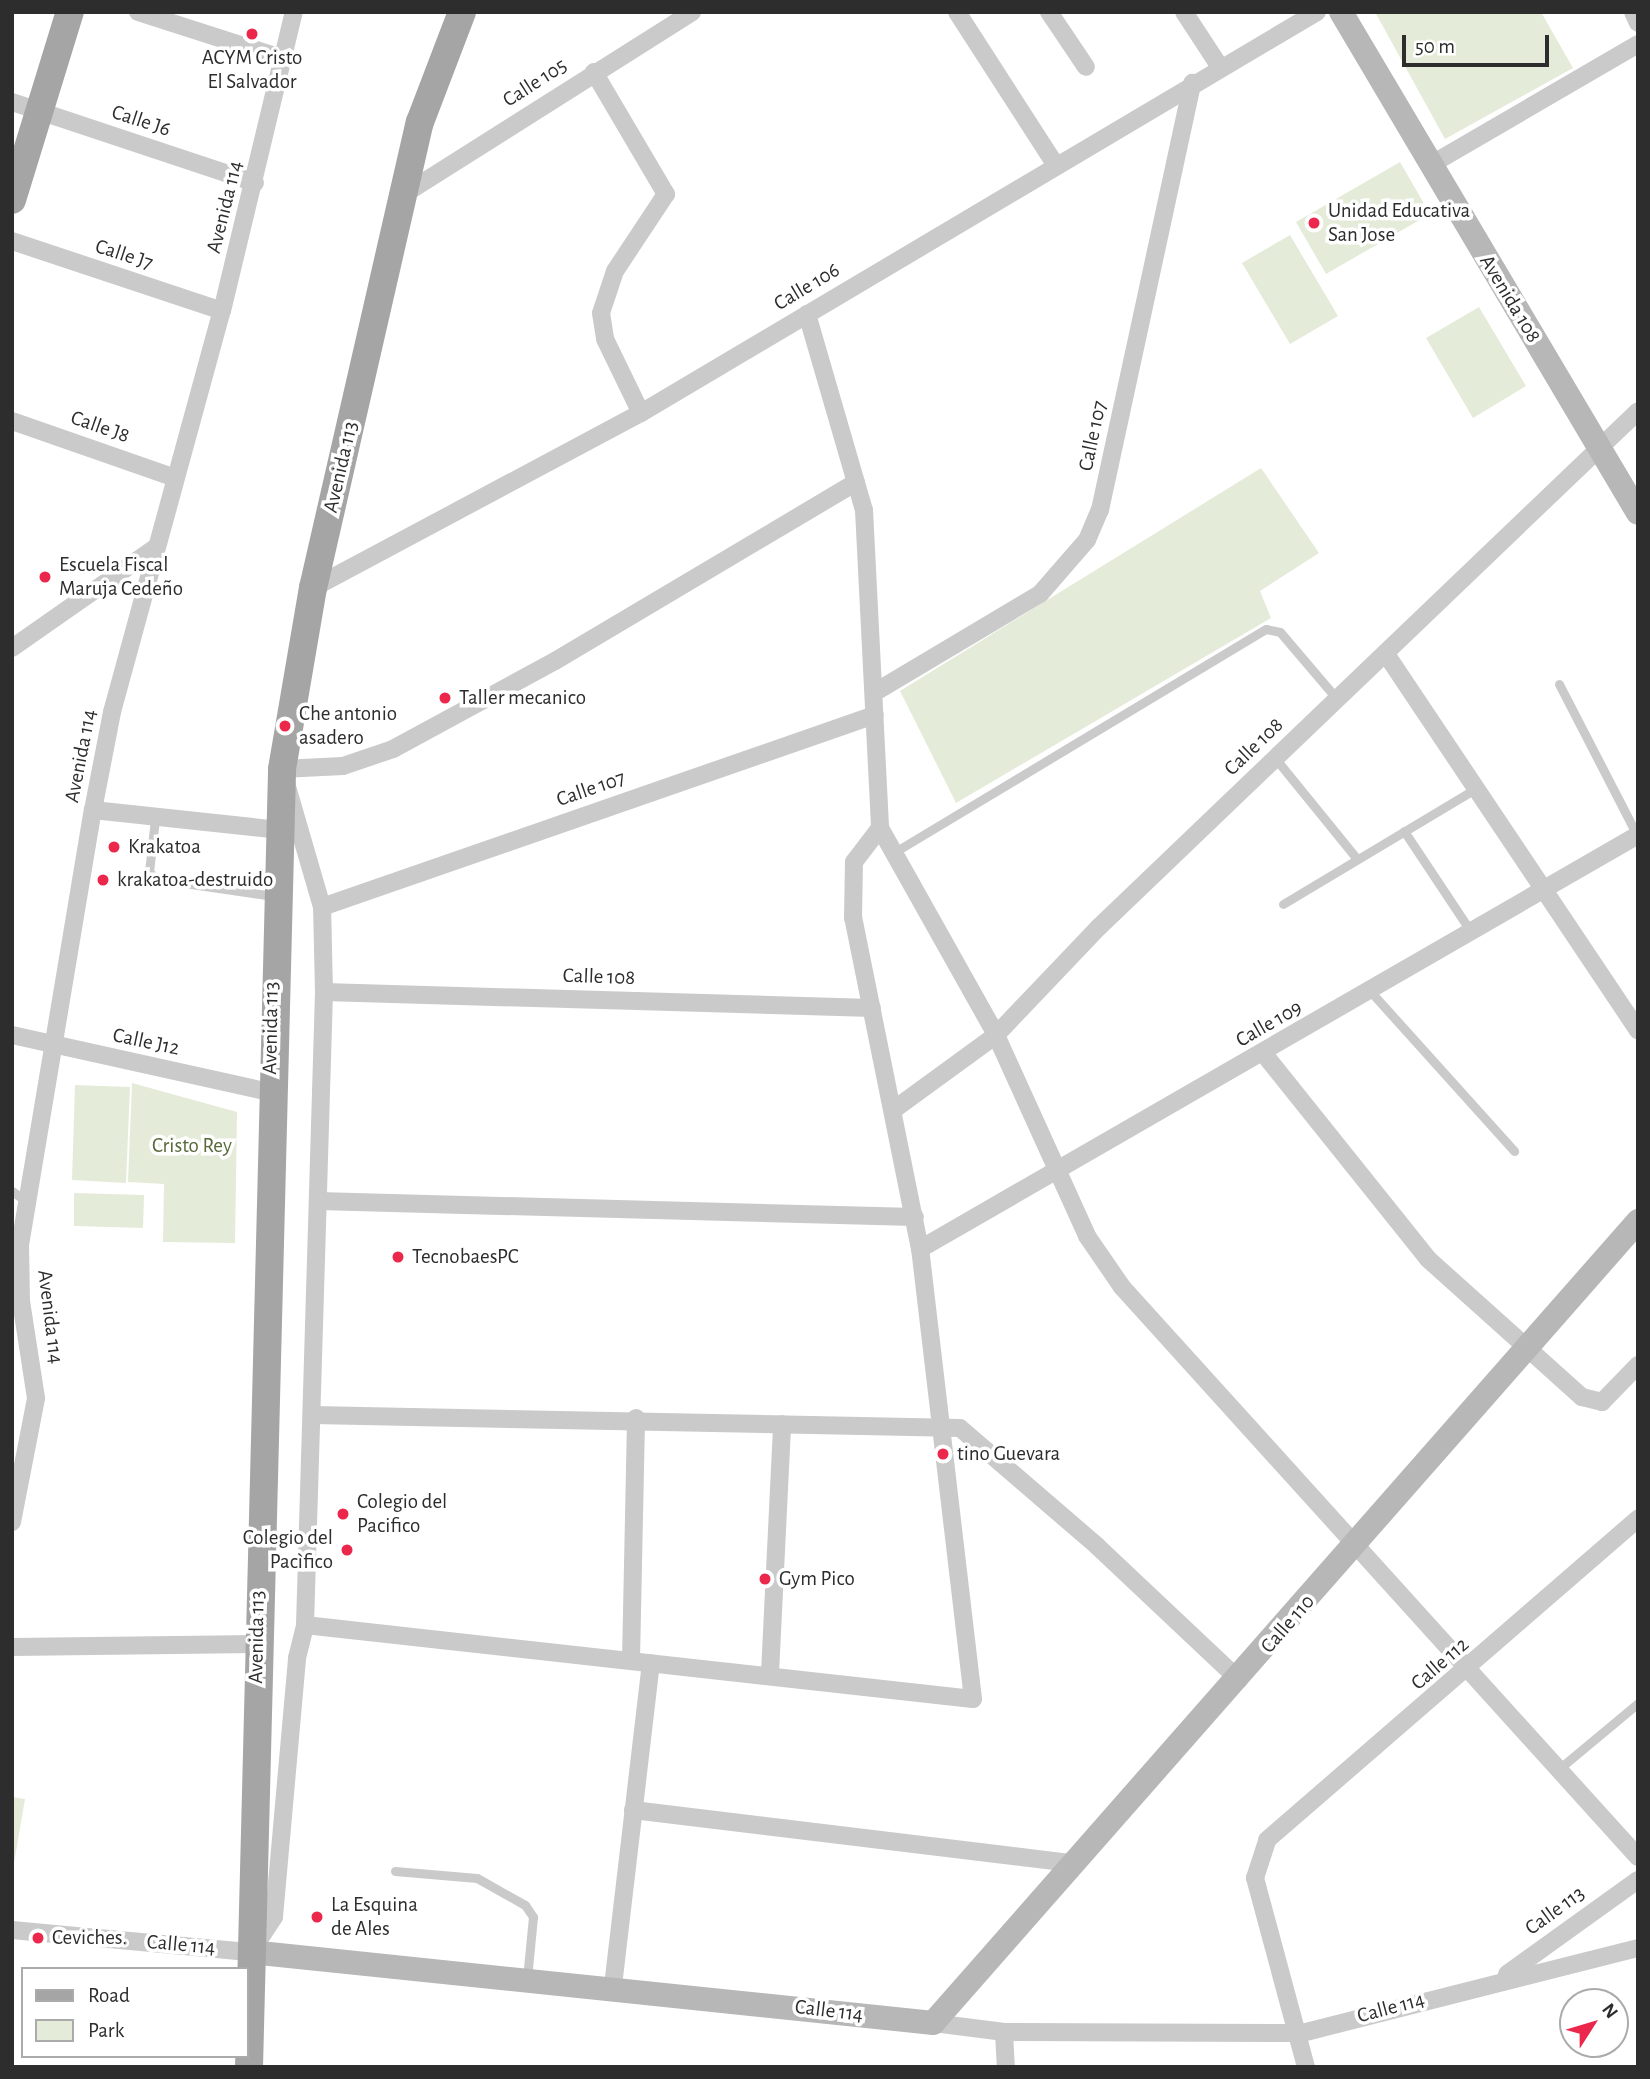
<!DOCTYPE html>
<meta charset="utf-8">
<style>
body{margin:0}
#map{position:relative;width:1650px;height:2079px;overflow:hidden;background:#fff;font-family:"Alegreya Sans",sans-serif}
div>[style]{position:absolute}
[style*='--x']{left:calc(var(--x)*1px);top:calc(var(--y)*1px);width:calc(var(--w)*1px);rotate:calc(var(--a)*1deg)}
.green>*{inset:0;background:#e5ebd9}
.lane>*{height:9px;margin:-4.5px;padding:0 4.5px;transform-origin:4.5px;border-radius:4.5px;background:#cacaca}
.street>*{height:18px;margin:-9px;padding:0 9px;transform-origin:9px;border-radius:9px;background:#cacaca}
.secondary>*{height:24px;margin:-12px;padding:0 12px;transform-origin:12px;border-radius:12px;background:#b7b7b7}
.primary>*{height:28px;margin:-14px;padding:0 14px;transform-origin:14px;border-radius:14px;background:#a5a5a5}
.dots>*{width:19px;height:19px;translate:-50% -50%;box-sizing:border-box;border:4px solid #fff;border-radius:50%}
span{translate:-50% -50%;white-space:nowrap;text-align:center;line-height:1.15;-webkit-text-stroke:7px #fff;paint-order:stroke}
.poi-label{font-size:21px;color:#2d2d2d}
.left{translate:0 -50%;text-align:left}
.right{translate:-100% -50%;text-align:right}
.street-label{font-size:21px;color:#2d2d2d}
.park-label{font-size:21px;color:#556a39}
.frame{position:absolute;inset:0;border:14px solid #2d2d2d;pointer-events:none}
.legend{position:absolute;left:21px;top:1967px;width:228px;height:91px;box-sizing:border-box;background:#fff;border:2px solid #ababab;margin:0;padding:9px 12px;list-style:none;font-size:21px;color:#2d2d2d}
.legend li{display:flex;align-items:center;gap:14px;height:35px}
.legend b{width:35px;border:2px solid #ababab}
.north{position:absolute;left:1559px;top:1988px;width:70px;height:70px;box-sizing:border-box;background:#fff;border:2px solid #ababab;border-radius:50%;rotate:53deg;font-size:19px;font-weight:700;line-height:28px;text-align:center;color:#2d2d2d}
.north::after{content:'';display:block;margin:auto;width:24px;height:32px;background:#eb274b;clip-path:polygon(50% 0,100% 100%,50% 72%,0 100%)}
.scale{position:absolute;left:1402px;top:35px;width:147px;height:32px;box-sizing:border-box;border:4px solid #2d2d2d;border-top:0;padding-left:9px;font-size:21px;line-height:24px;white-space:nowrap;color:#2d2d2d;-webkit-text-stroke:5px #fff;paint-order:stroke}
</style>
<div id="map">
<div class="green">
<div style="clip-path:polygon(1375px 12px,1541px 12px,1573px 68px,1445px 139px)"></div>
<div style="clip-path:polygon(1400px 162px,1430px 214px,1326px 274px,1296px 222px)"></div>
<div style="clip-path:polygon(1290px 235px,1338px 316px,1290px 344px,1242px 263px)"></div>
<div style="clip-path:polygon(1479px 307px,1526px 386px,1473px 418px,1426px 338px)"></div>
<div style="clip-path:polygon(1261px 468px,1319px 553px,1260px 591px,1271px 618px,956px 803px,900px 691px)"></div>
<div style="clip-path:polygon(132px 1083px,237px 1112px,235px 1243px,163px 1242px,164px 1184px,128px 1182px)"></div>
<div style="clip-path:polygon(75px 1085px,130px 1087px,126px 1183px,72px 1180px)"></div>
<div style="clip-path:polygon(74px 1193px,144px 1195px,143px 1228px,74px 1226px)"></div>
<div style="clip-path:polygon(12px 1797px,25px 1799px,12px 1875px)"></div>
</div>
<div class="lane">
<div style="--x:1559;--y:684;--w:170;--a:62.7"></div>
<div style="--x:1275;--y:758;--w:130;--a:50.9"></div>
<div style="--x:155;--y:819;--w:53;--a:96.5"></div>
<div style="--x:149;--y:872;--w:11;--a:41"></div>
<div style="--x:157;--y:879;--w:118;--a:8.3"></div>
<div style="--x:1404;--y:831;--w:121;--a:56.4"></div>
<div style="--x:893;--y:853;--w:435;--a:-31"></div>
<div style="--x:1266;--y:629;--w:14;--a:12"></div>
<div style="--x:1280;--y:632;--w:88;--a:49.6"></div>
<div style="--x:1283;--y:904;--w:224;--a:-30.9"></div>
<div style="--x:1371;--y:992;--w:214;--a:48"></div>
<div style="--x:12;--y:1191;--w:17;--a:36"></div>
<div style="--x:1560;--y:1768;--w:102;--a:-39.8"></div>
<div style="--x:395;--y:1871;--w:82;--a:4.9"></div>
<div style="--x:477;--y:1878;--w:55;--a:29.4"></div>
<div style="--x:525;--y:1905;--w:14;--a:56"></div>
<div style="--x:533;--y:1917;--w:61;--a:95.6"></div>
</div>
<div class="street">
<div style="--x:138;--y:12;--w:153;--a:17.8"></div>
<div style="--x:957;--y:12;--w:181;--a:57.2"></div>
<div style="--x:1049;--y:12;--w:66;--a:56.1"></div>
<div style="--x:1184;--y:12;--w:66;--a:56.8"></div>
<div style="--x:1633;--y:12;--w:12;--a:66"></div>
<div style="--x:594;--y:72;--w:142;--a:59.5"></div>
<div style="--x:666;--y:194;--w:92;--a:123.5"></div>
<div style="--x:615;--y:271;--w:44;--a:108.4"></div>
<div style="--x:601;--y:313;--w:26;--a:81"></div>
<div style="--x:605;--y:339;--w:82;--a:64.1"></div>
<div style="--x:12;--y:102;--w:256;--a:18.4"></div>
<div style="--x:1432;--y:164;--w:238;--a:-30.2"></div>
<div style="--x:403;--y:195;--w:342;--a:-32.3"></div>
<div style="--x:12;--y:241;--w:221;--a:18.4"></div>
<div style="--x:807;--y:314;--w:204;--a:73.8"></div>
<div style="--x:864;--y:510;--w:318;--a:87.1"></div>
<div style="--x:880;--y:828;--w:237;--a:60.7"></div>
<div style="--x:996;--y:1035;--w:221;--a:65.6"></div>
<div style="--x:1087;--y:1236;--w:62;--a:55.5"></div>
<div style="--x:1122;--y:1287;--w:769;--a:47.85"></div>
<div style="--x:12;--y:421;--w:170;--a:19.2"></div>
<div style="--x:313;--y:588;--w:372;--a:-28.1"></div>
<div style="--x:641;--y:413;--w:786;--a:-30.68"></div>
<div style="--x:12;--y:648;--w:176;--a:-35"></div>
<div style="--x:1386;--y:654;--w:453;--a:56.2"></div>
<div style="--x:877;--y:691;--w:190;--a:-30.8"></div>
<div style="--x:1040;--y:594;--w:72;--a:-49"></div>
<div style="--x:1087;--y:540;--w:33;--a:-67"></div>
<div style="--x:1100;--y:510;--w:437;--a:-77.8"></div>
<div style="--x:93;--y:810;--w:196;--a:6.1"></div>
<div style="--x:322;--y:907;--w:585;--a:-19.15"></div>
<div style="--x:324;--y:992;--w:548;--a:1.67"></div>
<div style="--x:12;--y:1035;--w:264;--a:12.5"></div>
<div style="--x:1264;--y:1054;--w:263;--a:51.3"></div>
<div style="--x:1428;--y:1259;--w:207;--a:41.9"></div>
<div style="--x:1582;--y:1397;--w:21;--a:14"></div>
<div style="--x:1602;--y:1402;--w:52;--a:-45.8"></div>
<div style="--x:896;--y:1108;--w:124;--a:-36.1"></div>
<div style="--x:996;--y:1035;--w:149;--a:-46.4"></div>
<div style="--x:1099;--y:927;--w:746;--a:-43.75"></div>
<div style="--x:318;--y:1201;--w:597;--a:1.54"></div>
<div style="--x:920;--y:1249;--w:829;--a:-29.97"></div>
<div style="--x:313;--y:1415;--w:647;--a:1.15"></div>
<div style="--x:960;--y:1428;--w:181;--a:40.7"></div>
<div style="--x:1097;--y:1546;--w:195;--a:43.3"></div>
<div style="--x:12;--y:1522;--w:126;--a:-79"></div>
<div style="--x:36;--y:1398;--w:98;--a:-98.8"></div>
<div style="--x:21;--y:1301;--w:56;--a:-91"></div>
<div style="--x:20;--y:1245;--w:441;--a:-80.5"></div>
<div style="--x:93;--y:810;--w:100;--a:-79"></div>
<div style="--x:112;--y:712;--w:416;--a:-74.7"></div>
<div style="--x:222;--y:311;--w:308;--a:-76.5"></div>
<div style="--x:305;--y:1625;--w:672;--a:6.32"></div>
<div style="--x:973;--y:1699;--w:453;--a:-96.7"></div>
<div style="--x:920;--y:1249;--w:338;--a:-101.4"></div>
<div style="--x:853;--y:918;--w:56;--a:-89"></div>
<div style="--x:854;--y:862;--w:43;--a:-52.6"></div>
<div style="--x:12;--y:1647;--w:245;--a:-0.7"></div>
<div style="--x:631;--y:1660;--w:242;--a:-88.8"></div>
<div style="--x:770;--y:1673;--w:249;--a:-87.2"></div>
<div style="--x:633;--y:1810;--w:446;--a:6.9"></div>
<div style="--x:12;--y:1930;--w:240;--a:5.3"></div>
<div style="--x:251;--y:1952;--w:42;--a:-56.7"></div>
<div style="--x:274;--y:1917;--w:260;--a:-84.9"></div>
<div style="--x:297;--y:1658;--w:34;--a:-76"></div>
<div style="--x:305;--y:1625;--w:633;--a:-88.28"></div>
<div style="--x:324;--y:992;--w:85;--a:-91.3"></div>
<div style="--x:322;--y:907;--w:144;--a:-106.2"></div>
<div style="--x:282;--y:769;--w:61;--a:-2.8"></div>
<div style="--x:343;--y:766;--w:53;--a:-18.8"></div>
<div style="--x:393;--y:749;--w:184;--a:-28.5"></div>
<div style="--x:555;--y:661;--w:350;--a:-30.7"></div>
<div style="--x:1507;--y:1974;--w:161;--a:-35.7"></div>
<div style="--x:613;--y:1986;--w:325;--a:-83.3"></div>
<div style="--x:933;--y:2023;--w:72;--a:7.2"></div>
<div style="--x:1004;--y:2032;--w:298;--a:0.2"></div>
<div style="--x:1302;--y:2033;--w:347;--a:-14.2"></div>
<div style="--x:1004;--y:2032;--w:35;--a:87"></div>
<div style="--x:1306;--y:2067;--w:196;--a:-105.1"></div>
<div style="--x:1255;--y:1878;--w:40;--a:-72"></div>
<div style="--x:1267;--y:1840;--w:491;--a:-40.9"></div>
</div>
<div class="secondary">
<div style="--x:1341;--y:12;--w:582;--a:59.34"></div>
<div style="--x:251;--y:1952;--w:686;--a:5.94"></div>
<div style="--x:933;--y:2023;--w:1068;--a:-48.68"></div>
</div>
<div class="primary">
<div style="--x:12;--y:200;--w:197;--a:-72.9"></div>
<div style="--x:249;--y:2067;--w:1298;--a:-88.54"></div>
<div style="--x:282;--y:769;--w:184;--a:-80.3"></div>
<div style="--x:313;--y:588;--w:478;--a:-77.1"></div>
<div style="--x:420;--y:122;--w:118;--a:-69.1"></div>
</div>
<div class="dots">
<div style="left:252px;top:34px;background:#eb274b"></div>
<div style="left:1314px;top:223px;background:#eb274b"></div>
<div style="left:45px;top:577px;background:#eb274b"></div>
<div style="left:445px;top:698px;background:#eb274b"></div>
<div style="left:285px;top:726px;background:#eb274b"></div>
<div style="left:114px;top:847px;background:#eb274b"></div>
<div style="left:103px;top:880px;background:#eb274b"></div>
<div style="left:398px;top:1257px;background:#eb274b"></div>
<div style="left:943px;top:1454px;background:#eb274b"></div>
<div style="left:343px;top:1514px;background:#eb274b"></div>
<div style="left:347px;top:1550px;background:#eb274b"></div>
<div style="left:765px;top:1579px;background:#eb274b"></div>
<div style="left:317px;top:1917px;background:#eb274b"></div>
<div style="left:38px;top:1938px;background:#eb274b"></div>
</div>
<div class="poi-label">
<span style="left:252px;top:70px">ACYM Cristo<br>El Salvador</span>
<span class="left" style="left:1328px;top:223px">Unidad Educativa<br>San Jose</span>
<span class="left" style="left:59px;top:577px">Escuela Fiscal<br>Maruja Cedeño</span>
<span class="left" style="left:459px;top:698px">Taller mecanico</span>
<span class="left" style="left:299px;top:726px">Che antonio<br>asadero</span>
<span class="left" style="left:128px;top:847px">Krakatoa</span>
<span class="left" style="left:117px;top:880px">krakatoa-destruido</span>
<span class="left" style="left:412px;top:1257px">TecnobaesPC</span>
<span class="left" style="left:957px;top:1454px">tino Guevara</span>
<span class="left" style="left:357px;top:1514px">Colegio del<br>Pacifico</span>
<span class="right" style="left:333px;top:1550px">Colegio del<br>Pacìfico</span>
<span class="left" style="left:779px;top:1579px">Gym Pico</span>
<span class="left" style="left:331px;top:1917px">La Esquina<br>de Ales</span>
<span class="left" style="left:52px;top:1938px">Ceviches.</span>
</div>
<div class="street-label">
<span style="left:535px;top:83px;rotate:-33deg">Calle 105</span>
<span style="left:141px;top:121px;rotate:18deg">Calle J6</span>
<span style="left:225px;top:207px;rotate:-76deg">Avenida 114</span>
<span style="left:124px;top:255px;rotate:18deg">Calle J7</span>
<span style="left:807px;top:287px;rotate:-31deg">Calle 106</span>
<span style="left:1510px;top:299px;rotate:59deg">Avenida 108</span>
<span style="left:100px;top:427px;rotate:19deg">Calle J8</span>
<span style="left:1093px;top:436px;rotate:-78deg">Calle 107</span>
<span style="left:341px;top:467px;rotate:-77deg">Avenida 113</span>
<span style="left:1254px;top:747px;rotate:-44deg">Calle 108</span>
<span style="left:81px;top:756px;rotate:-79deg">Avenida 114</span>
<span style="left:591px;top:789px;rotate:-19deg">Calle 107</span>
<span style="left:599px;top:977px;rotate:2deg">Calle 108</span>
<span style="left:1269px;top:1024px;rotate:-30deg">Calle 109</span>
<span style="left:271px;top:1028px;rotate:-89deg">Avenida 113</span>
<span style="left:146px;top:1042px;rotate:12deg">Calle J12</span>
<span style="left:50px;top:1317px;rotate:83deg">Avenida 114</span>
<span style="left:1288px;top:1624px;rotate:-49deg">Calle 110</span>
<span style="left:257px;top:1637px;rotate:-89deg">Avenida 113</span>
<span style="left:1440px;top:1664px;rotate:-41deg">Calle 112</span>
<span style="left:1555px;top:1911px;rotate:-36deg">Calle 113</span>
<span style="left:181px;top:1945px;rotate:5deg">Calle 114</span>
<span style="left:1391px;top:2008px;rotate:-15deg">Calle 114</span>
<span style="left:829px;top:2011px;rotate:7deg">Calle 114</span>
</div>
<div class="park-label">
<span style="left:192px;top:1146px">Cristo Rey</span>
</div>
<div class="frame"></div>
<ul class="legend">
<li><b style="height:9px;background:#a5a5a5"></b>Road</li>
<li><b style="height:19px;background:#e5ebd9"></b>Park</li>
</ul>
<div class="north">N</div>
<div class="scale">50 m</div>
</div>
